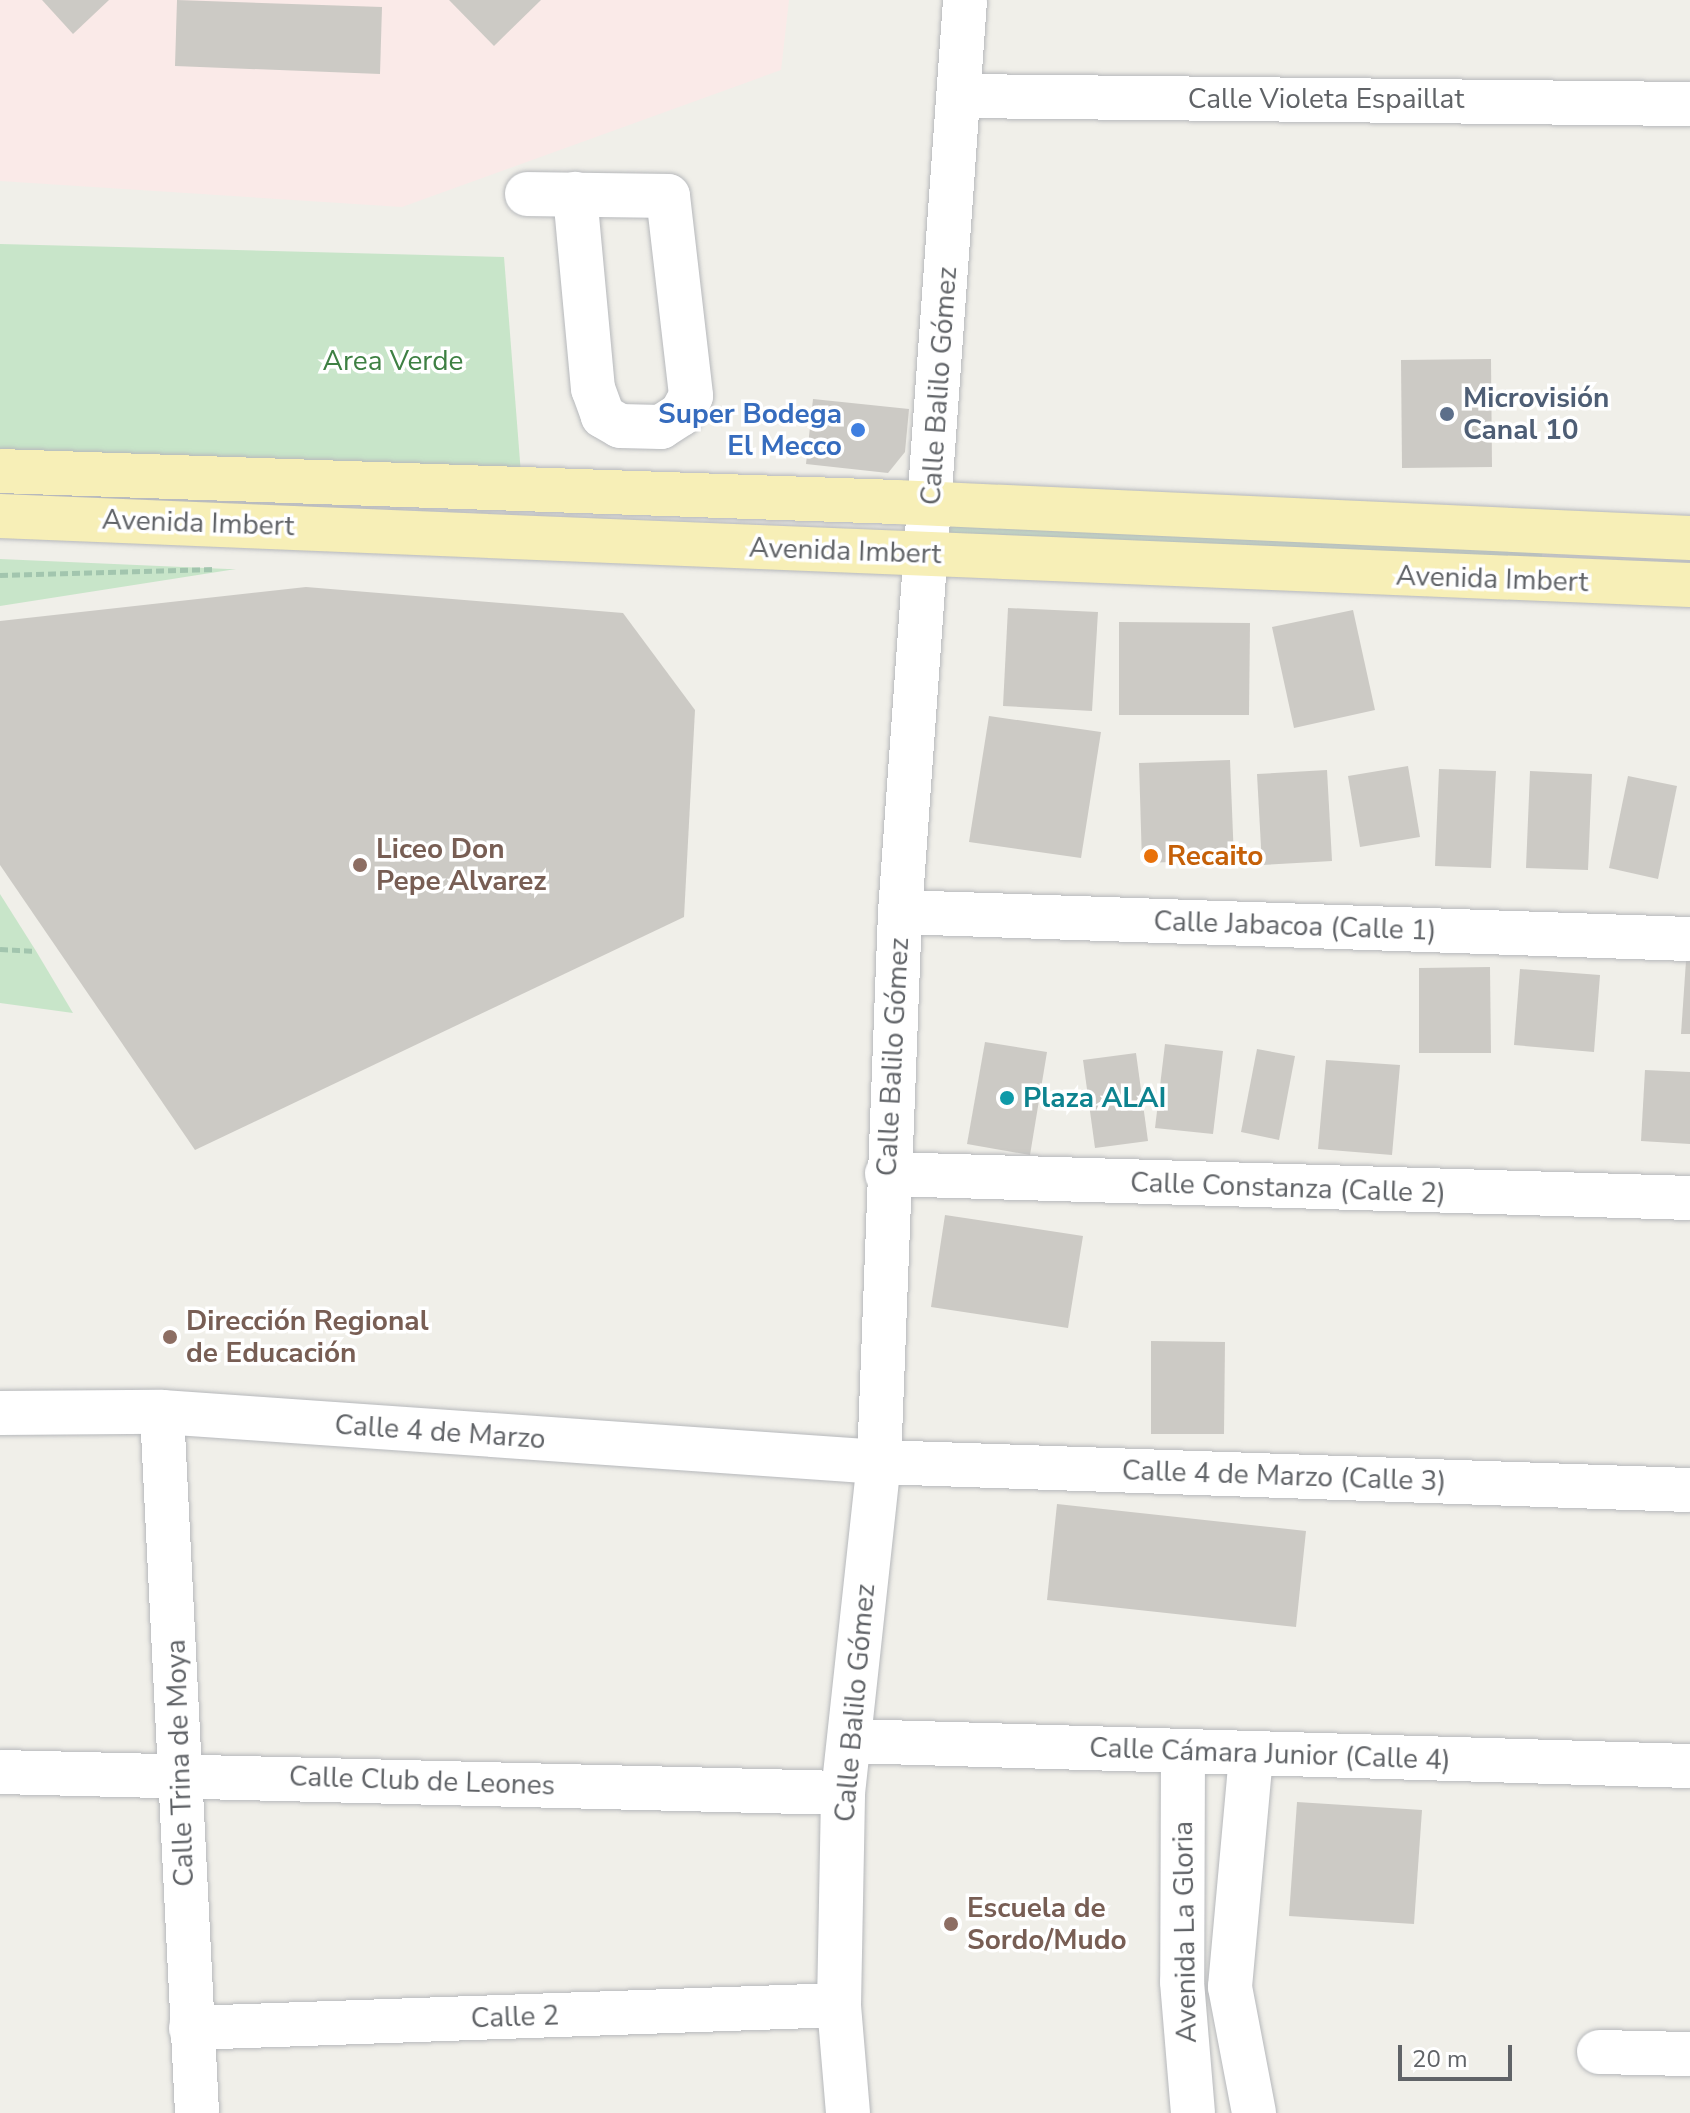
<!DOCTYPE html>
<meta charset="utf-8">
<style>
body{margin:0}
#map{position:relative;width:1690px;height:2113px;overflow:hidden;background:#f0efe9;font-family:"Nunito Sans",sans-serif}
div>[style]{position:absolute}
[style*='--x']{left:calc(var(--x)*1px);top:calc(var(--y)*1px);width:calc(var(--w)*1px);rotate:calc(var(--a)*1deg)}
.medical>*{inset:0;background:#faeae8}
.green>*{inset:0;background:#c8e5c9}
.building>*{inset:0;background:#cccac5}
.path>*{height:5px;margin-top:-2.5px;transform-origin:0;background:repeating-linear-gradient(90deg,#a2c5ae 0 8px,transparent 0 12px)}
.roads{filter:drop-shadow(0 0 2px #b6b8bb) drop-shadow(0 0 2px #b6b8bb)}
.minor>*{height:44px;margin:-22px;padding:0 22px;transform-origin:22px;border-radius:22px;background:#fff}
.major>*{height:44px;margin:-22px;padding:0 22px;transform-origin:22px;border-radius:22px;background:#f7efb7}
.dots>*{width:22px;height:22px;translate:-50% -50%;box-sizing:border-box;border:4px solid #fff;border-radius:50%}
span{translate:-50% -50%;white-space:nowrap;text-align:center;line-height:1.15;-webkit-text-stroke:7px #fff;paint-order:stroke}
.street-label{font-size:28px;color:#606367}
.park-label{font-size:28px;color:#3e8043}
.service-label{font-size:28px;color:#4e5e75;font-weight:700}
.left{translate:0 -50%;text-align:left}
.shop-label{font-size:28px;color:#366cbe;font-weight:700}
.right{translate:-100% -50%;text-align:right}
.education-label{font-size:28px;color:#785e54;font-weight:700}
.food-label{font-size:28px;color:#c56008;font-weight:700}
.culture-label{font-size:28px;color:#0d838f;font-weight:700}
.scale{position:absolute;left:1398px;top:2045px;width:114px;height:36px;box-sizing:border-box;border:4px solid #606367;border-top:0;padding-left:10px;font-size:24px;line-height:28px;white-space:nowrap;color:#606367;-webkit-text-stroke:6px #fff;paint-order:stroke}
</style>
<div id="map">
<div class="medical">
<div style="clip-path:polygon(0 0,789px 0,781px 70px,402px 207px,0 181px)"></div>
</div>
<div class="green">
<div style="clip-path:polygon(0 244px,504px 257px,521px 474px,0 450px)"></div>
<div style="clip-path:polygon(946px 519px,1542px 544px,1542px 573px,946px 548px)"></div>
<div style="clip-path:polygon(0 559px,228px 569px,236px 569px,0 606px)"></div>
<div style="clip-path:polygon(0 894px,36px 951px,73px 1013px,0 1003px)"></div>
</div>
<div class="building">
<div style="clip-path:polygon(42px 0,109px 0,73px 34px)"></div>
<div style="clip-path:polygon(177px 0,382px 7px,380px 74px,175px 66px)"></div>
<div style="clip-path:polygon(449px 0,541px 0,494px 46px)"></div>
<div style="clip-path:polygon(1491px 359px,1492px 467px,1402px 468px,1401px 360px)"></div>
<div style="clip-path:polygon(813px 399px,909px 409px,905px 452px,888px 473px,806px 464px)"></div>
<div style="clip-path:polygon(306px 587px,623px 613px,695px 710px,684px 917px,195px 1150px,0 865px,0 621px)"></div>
<div style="clip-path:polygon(1008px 608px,1098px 612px,1092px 711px,1003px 706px)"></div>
<div style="clip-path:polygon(1353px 610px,1375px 710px,1294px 728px,1272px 627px)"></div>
<div style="clip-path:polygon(1119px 622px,1250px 623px,1249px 715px,1119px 715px)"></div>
<div style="clip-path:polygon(989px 716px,1101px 732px,1081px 858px,969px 842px)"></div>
<div style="clip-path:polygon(1230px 760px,1234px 860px,1142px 863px,1139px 763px)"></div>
<div style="clip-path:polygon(1408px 766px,1420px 837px,1360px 847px,1348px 776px)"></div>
<div style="clip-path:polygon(1439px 769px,1496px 771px,1491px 868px,1435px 866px)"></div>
<div style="clip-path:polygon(1327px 770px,1332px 861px,1262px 865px,1257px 774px)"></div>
<div style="clip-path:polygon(1530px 771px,1592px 774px,1588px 870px,1526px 868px)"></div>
<div style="clip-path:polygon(1628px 776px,1677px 786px,1658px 879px,1609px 868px)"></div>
<div style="clip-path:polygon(1686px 961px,1690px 961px,1690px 1034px,1681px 1034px)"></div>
<div style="clip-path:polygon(1490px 967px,1491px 1053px,1419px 1053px,1419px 968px)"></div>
<div style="clip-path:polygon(1520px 969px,1600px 975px,1594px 1052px,1514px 1045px)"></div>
<div style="clip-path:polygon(985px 1042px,1047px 1052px,1030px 1155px,967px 1144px)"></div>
<div style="clip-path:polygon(1165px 1044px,1223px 1051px,1213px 1134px,1155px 1128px)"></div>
<div style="clip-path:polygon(1257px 1049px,1295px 1056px,1279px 1140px,1241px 1132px)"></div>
<div style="clip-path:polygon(1136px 1053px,1148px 1141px,1095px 1148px,1083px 1060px)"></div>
<div style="clip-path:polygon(1326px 1060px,1400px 1065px,1392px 1155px,1318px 1149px)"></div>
<div style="clip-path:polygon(1645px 1070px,1690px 1072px,1690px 1144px,1641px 1141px)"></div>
<div style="clip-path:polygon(945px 1215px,1083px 1236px,1068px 1328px,931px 1307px)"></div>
<div style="clip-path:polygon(1151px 1341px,1225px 1342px,1224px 1434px,1151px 1434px)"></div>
<div style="clip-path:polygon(1057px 1504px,1306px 1531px,1296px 1627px,1047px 1600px)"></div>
<div style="clip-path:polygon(1297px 1802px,1422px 1810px,1414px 1924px,1289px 1916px)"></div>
</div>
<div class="path">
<div style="--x:0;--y:575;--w:215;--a:-1.6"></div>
<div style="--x:0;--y:949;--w:36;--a:3"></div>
</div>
<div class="roads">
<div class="minor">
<div style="--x:961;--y:96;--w:729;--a:0.63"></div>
<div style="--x:527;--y:194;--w:141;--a:0.8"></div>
<div style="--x:668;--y:196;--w:201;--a:83.4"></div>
<div style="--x:691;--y:396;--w:21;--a:119"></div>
<div style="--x:681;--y:414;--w:24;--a:147"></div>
<div style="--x:661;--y:427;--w:41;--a:-178.6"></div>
<div style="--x:620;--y:426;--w:20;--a:-150"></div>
<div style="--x:603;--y:416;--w:29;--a:-110"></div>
<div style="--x:593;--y:389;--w:196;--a:-95.3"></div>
<div style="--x:900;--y:912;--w:790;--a:1.96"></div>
<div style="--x:887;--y:1174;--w:803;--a:1.71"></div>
<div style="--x:162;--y:1412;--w:702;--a:87.14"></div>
<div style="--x:0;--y:1413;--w:162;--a:-0.4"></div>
<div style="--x:162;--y:1412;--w:719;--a:3.99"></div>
<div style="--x:879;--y:1462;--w:811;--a:1.98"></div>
<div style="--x:851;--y:1741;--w:839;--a:1.71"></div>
<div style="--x:1183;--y:1752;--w:230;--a:90.2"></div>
<div style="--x:1182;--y:1982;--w:131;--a:85.2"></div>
<div style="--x:1251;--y:1756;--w:232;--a:95.2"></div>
<div style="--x:1230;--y:1987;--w:128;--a:79.2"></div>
<div style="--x:0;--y:1772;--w:843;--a:1.43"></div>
<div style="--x:191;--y:2028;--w:648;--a:-2.03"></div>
<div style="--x:1599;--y:2052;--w:91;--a:1.3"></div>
<div style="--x:848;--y:2113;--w:108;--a:-94.8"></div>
<div style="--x:839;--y:2005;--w:212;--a:-88.9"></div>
<div style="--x:843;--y:1793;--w:333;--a:-83.8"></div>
<div style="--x:879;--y:1462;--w:550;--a:-87.81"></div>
<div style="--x:900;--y:912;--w:914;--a:-85.92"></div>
</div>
<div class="major">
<div style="--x:0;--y:471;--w:897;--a:1.98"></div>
<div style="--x:896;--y:502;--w:795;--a:2.6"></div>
<div style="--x:0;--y:516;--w:1691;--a:2.34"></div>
</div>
</div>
<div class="dots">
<div style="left:1447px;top:414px;background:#5c6f8a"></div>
<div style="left:858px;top:430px;background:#3f7fe0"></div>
<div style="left:1151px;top:856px;background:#e8710a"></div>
<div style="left:360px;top:865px;background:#8d6e63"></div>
<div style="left:1007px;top:1098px;background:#0f9aa8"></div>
<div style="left:170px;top:1337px;background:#8d6e63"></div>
<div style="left:951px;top:1924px;background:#8d6e63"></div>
</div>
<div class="street-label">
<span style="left:1326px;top:99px">Calle Violeta Espaillat</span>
<span style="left:939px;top:386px;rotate:-86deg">Calle Balilo Gómez</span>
<span style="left:198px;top:523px;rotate:2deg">Avenida Imbert</span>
<span style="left:845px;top:551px;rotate:2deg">Avenida Imbert</span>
<span style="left:1492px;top:579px;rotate:2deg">Avenida Imbert</span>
<span style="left:1295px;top:926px;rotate:2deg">Calle Jabacoa (Calle 1)</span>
<span style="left:893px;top:1057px;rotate:-87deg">Calle Balilo Gómez</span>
<span style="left:1288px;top:1188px;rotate:2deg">Calle Constanza (Calle 2)</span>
<span style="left:440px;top:1432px;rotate:4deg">Calle 4 de Marzo</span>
<span style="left:1284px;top:1476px;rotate:2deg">Calle 4 de Marzo (Calle 3)</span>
<span style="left:855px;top:1703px;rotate:-85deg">Calle Balilo Gómez</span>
<span style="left:1270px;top:1754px;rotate:2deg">Calle Cámara Junior (Calle 4)</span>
<span style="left:180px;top:1763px;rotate:-92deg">Calle Trina de Moya</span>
<span style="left:422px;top:1781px;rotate:2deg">Calle Club de Leones</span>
<span style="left:1185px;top:1932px;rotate:-91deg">Avenida La Gloria</span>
<span style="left:515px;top:2017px;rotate:-2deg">Calle 2</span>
</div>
<div class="park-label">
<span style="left:393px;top:361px">Area Verde</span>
</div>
<div class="service-label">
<span class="left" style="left:1463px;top:414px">Microvisión<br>Canal 10</span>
</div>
<div class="shop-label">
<span class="right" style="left:842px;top:430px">Super Bodega<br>El Mecco</span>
</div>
<div class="education-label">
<span class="left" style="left:376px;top:865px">Liceo Don<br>Pepe Alvarez</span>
<span class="left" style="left:186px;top:1337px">Dirección Regional<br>de Educación</span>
<span class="left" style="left:967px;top:1924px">Escuela de<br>Sordo/Mudo</span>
</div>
<div class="food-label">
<span class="left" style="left:1167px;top:856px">Recaito</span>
</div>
<div class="culture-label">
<span class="left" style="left:1023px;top:1098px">Plaza ALAI</span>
</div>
<div class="scale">20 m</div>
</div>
